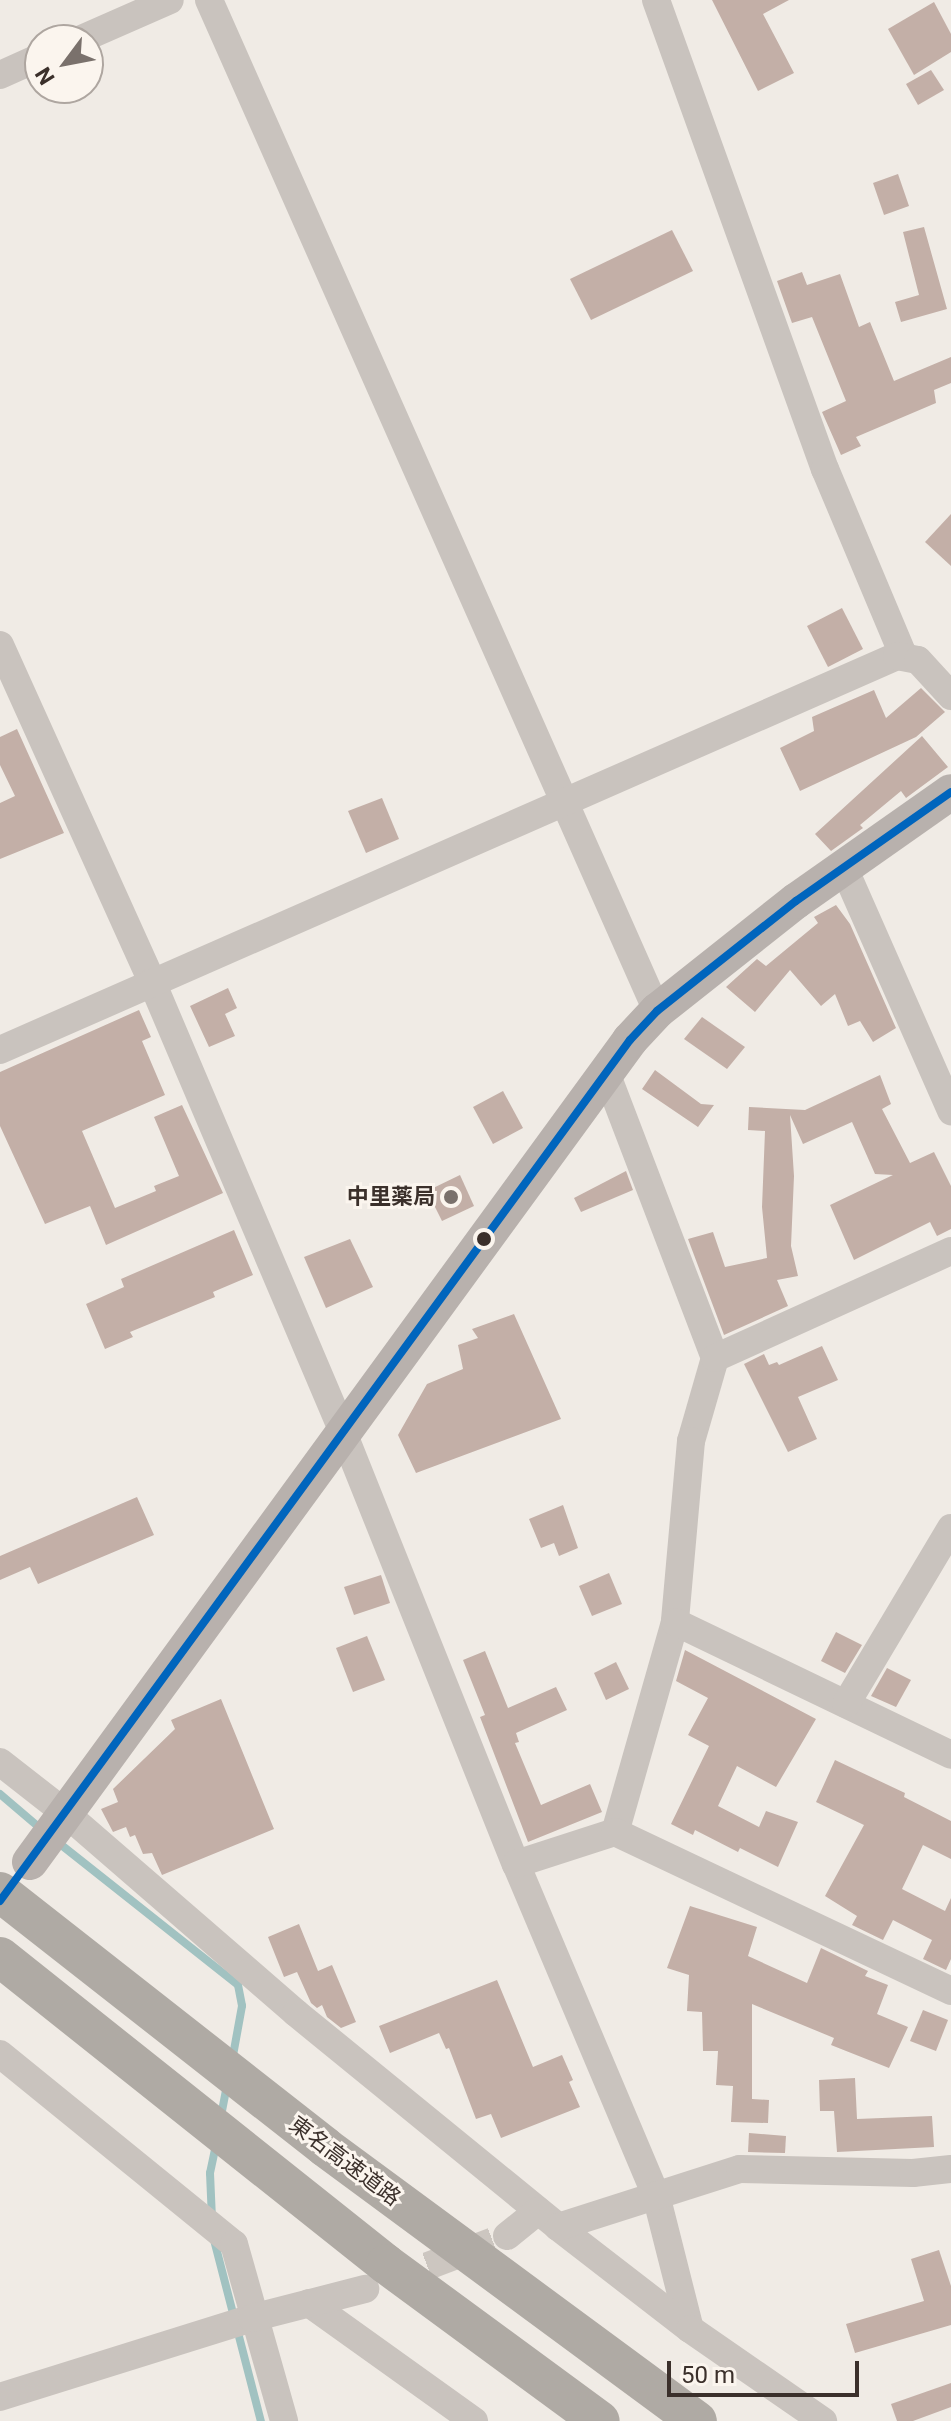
<!DOCTYPE html>
<meta charset="utf-8">
<style>
body{margin:0}
#map{position:relative;width:951px;height:2421px;overflow:hidden;background:#f0ebe5;font-family:Roboto,"Noto Sans JP",sans-serif}
div>[style]{position:absolute}
[style*='--x']{left:calc(var(--x)*1px);top:calc(var(--y)*1px);width:calc(var(--w)*1px);rotate:calc(var(--a)*1deg)}
.stream>*{height:8px;margin:-4px;padding:0 4px;transform-origin:4px;border-radius:4px;background:#a1c2c1}
.building>*{inset:0;background:#c3afa7}
.minor-tunnel>*{height:28px;margin-top:-14px;transform-origin:0;background:repeating-linear-gradient(90deg,#ccc6c0 0 28px,transparent 0 42px)}
.minor>*{height:28px;margin:-14px;padding:0 14px;transform-origin:14px;border-radius:14px;background:#c9c3be}
.major>*{height:36px;margin:-18px;padding:0 18px;transform-origin:18px;border-radius:18px;background:#b8b1ad}
.highway>*{height:40px;margin:-20px;padding:0 20px;transform-origin:20px;border-radius:20px;background:#afaaa4}
.bus-1>*{height:8px;margin:-4px;padding:0 4px;transform-origin:4px;border-radius:4px;background:#0065bd}
.dots>*{width:22px;height:22px;translate:-50% -50%;box-sizing:border-box;border:4px solid #fbf5ee;border-radius:50%}
span{translate:-50% -50%;white-space:nowrap;text-align:center;line-height:1.15;-webkit-text-stroke:6px #fbf5ee;paint-order:stroke}
.poi-label{font-size:22px;color:#3b302b;font-weight:700}
.right{translate:-100% -50%;text-align:right}
.street-label{font-size:22px;color:#3b302b}
.north{position:absolute;left:24px;top:24px;width:80px;height:80px;box-sizing:border-box;background:#fbf5ee;border:2px solid #aea6a0;border-radius:50%;rotate:238deg;font-size:22px;font-weight:700;line-height:32px;text-align:center;color:#3b302b}
.north::after{content:'';display:block;margin:auto;width:28px;height:36px;background:#7a716c;clip-path:polygon(50% 0,100% 100%,50% 72%,0 100%)}
.scale{position:absolute;left:667px;top:2361px;width:192px;height:36px;box-sizing:border-box;border:4px solid #3b302b;border-top:0;padding-left:10px;font-size:24px;line-height:28px;white-space:nowrap;color:#3b302b;-webkit-text-stroke:6px #fbf5ee;paint-order:stroke}
</style>
<div id="map">
<div class="stream">
<div style="--x:0;--y:1794;--w:54;--a:40.5"></div>
<div style="--x:55;--y:1840;--w:233;--a:38.4"></div>
<div style="--x:238;--y:1985;--w:21;--a:79"></div>
<div style="--x:242;--y:2006;--w:56;--a:100.3"></div>
<div style="--x:221;--y:2116;--w:31;--a:-79"></div>
<div style="--x:212;--y:2219;--w:46;--a:-92.5"></div>
<div style="--x:210;--y:2173;--w:29;--a:-78"></div>
<div style="--x:213;--y:2236;--w:191;--a:75.5"></div>
</div>
<div class="building">
<div style="clip-path:polygon(712px 0,789px 0,763px 14px,794px 73px,758px 91px)"></div>
<div style="clip-path:polygon(934px 2px,951px 34px,951px 52px,914px 75px,888px 29px)"></div>
<div style="clip-path:polygon(931px 70px,944px 90px,918px 105px,906px 84px)"></div>
<div style="clip-path:polygon(898px 174px,909px 206px,884px 215px,873px 183px)"></div>
<div style="clip-path:polygon(924px 227px,947px 309px,901px 322px,895px 302px,919px 295px,903px 232px)"></div>
<div style="clip-path:polygon(672px 230px,693px 271px,591px 320px,570px 279px)"></div>
<div style="clip-path:polygon(802px 272px,807px 285px,840px 274px,859px 327px,870px 322px,894px 381px,951px 357px,951px 383px,934px 390px,936px 403px,856px 437px,861px 446px,841px 455px,822px 412px,846px 401px,812px 317px,792px 323px,777px 281px)"></div>
<div style="clip-path:polygon(951px 514px,951px 566px,925px 542px)"></div>
<div style="clip-path:polygon(842px 608px,863px 649px,828px 667px,807px 626px)"></div>
<div style="clip-path:polygon(921px 688px,945px 712px,916px 737px,800px 791px,780px 748px,814px 731px,812px 717px,874px 690px,886px 718px)"></div>
<div style="clip-path:polygon(17px 729px,64px 833px,0 859px,0 803px,15px 796px,0 765px,0 737px)"></div>
<div style="clip-path:polygon(922px 736px,948px 767px,906px 798px,901px 791px,860px 825px,863px 828px,831px 851px,815px 834px)"></div>
<div style="clip-path:polygon(382px 798px,399px 839px,366px 853px,348px 811px)"></div>
<div style="clip-path:polygon(836px 905px,850px 924px,896px 1028px,873px 1042px,860px 1021px,848px 1026px,835px 994px,821px 1006px,790px 970px,755px 1012px,726px 987px,757px 959px,766px 966px,818px 923px,814px 917px)"></div>
<div style="clip-path:polygon(228px 988px,237px 1008px,225px 1014px,235px 1036px,209px 1047px,190px 1006px)"></div>
<div style="clip-path:polygon(139px 1010px,151px 1037px,142px 1041px,165px 1095px,82px 1131px,115px 1208px,156px 1191px,154px 1186px,179px 1176px,154px 1117px,182px 1105px,223px 1193px,106px 1245px,90px 1206px,45px 1224px,0 1126px,0 1072px)"></div>
<div style="clip-path:polygon(702px 1017px,745px 1047px,727px 1069px,684px 1039px)"></div>
<div style="clip-path:polygon(655px 1070px,701px 1104px,714px 1105px,698px 1127px,642px 1089px)"></div>
<div style="clip-path:polygon(880px 1075px,891px 1104px,882px 1109px,910px 1163px,934px 1152px,951px 1186px,951px 1229px,937px 1236px,930px 1222px,854px 1260px,830px 1205px,893px 1175px,875px 1174px,852px 1122px,803px 1144px,790px 1115px,794px 1176px,791px 1246px,798px 1276px,777px 1280px,788px 1306px,724px 1335px,688px 1239px,713px 1232px,725px 1267px,767px 1258px,762px 1207px,765px 1131px,748px 1130px,749px 1107px,805px 1110px)"></div>
<div style="clip-path:polygon(503px 1091px,523px 1128px,493px 1144px,473px 1107px)"></div>
<div style="clip-path:polygon(626px 1171px,633px 1190px,581px 1212px,574px 1198px)"></div>
<div style="clip-path:polygon(460px 1175px,474px 1206px,442px 1221px,427px 1191px)"></div>
<div style="clip-path:polygon(234px 1230px,253px 1275px,213px 1292px,215px 1297px,130px 1332px,133px 1337px,105px 1349px,86px 1304px,124px 1287px,121px 1279px)"></div>
<div style="clip-path:polygon(350px 1239px,373px 1287px,326px 1308px,304px 1257px)"></div>
<div style="clip-path:polygon(514px 1314px,561px 1419px,416px 1473px,398px 1435px,427px 1384px,463px 1369px,458px 1345px,478px 1338px,472px 1329px)"></div>
<div style="clip-path:polygon(822px 1346px,838px 1380px,798px 1397px,817px 1439px,788px 1452px,744px 1364px,764px 1354px,769px 1365px,777px 1362px,779px 1365px)"></div>
<div style="clip-path:polygon(137px 1497px,154px 1535px,38px 1584px,30px 1567px,0 1580px,0 1556px)"></div>
<div style="clip-path:polygon(563px 1505px,578px 1548px,559px 1556px,554px 1543px,541px 1548px,529px 1519px)"></div>
<div style="clip-path:polygon(609px 1573px,622px 1604px,592px 1616px,579px 1586px)"></div>
<div style="clip-path:polygon(381px 1575px,390px 1603px,354px 1615px,344px 1587px)"></div>
<div style="clip-path:polygon(836px 1632px,862px 1645px,845px 1673px,821px 1661px)"></div>
<div style="clip-path:polygon(367px 1636px,385px 1680px,353px 1692px,336px 1648px)"></div>
<div style="clip-path:polygon(685px 1650px,816px 1719px,776px 1787px,737px 1766px,718px 1806px,759px 1827px,766px 1811px,798px 1822px,778px 1867px,740px 1848px,738px 1852px,695px 1830px,693px 1835px,671px 1824px,709px 1746px,688px 1735px,708px 1698px,676px 1681px)"></div>
<div style="clip-path:polygon(485px 1651px,508px 1708px,556px 1687px,567px 1710px,516px 1733px,519px 1742px,515px 1743px,541px 1805px,590px 1784px,602px 1812px,528px 1842px,480px 1717px,485px 1715px,463px 1660px)"></div>
<div style="clip-path:polygon(616px 1662px,629px 1689px,606px 1700px,594px 1673px)"></div>
<div style="clip-path:polygon(887px 1668px,911px 1680px,896px 1707px,871px 1696px)"></div>
<div style="clip-path:polygon(221px 1699px,274px 1829px,162px 1875px,152px 1853px,143px 1854px,135px 1835px,130px 1837px,126px 1827px,113px 1832px,101px 1809px,118px 1802px,113px 1789px,175px 1729px,171px 1720px)"></div>
<div style="clip-path:polygon(835px 1760px,905px 1793px,904px 1797px,951px 1821px,951px 1859px,923px 1845px,902px 1889px,945px 1911px,951px 1898px,951px 1959px,946px 1970px,923px 1959px,932px 1940px,893px 1920px,883px 1940px,852px 1925px,857px 1916px,825px 1896px,864px 1825px,816px 1802px)"></div>
<div style="clip-path:polygon(690px 1906px,757px 1927px,748px 1956px,807px 1983px,821px 1948px,868px 1971px,865px 1976px,888px 1985px,877px 2014px,908px 2027px,889px 2068px,831px 2045px,834px 2038px,752px 2004px,752px 2099px,769px 2100px,768px 2123px,731px 2122px,733px 2086px,716px 2085px,718px 2051px,703px 2051px,702px 2012px,687px 2011px,689px 1975px,667px 1968px)"></div>
<div style="clip-path:polygon(299px 1924px,318px 1971px,332px 1965px,356px 2022px,341px 2028px,327px 2017px,322px 2005px,317px 2008px,311px 2003px,297px 1972px,284px 1977px,268px 1937px)"></div>
<div style="clip-path:polygon(497px 1980px,533px 2067px,562px 2055px,573px 2080px,569px 2082px,580px 2107px,501px 2138px,491px 2114px,476px 2119px,449px 2048px,446px 2049px,439px 2033px,390px 2053px,379px 2026px)"></div>
<div style="clip-path:polygon(923px 2010px,948px 2020px,936px 2051px,910px 2041px)"></div>
<div style="clip-path:polygon(855px 2078px,857px 2119px,932px 2116px,934px 2147px,837px 2152px,834px 2111px,820px 2111px,819px 2080px)"></div>
<div style="clip-path:polygon(749px 2133px,786px 2136px,785px 2153px,748px 2152px)"></div>
<div style="clip-path:polygon(939px 2250px,951px 2286px,951px 2325px,855px 2353px,846px 2324px,924px 2301px,911px 2259px)"></div>
<div style="clip-path:polygon(951px 2383px,951px 2407px,913px 2421px,897px 2421px,891px 2404px)"></div>
</div>
<div class="minor-tunnel">
<div style="--x:388;--y:2281;--w:127;--a:-20.7"></div>
</div>
<div class="minor">
<div style="--x:209;--y:0;--w:1106;--a:66.1"></div>
<div style="--x:656;--y:0;--w:499;--a:70.2"></div>
<div style="--x:825;--y:469;--w:204;--a:67.2"></div>
<div style="--x:79;--y:40;--w:99;--a:-23.7"></div>
<div style="--x:0;--y:75;--w:44;--a:-24.2"></div>
<div style="--x:0;--y:645;--w:370;--a:65.7"></div>
<div style="--x:152;--y:982;--w:487;--a:67"></div>
<div style="--x:342;--y:1430;--w:468;--a:68.2"></div>
<div style="--x:516;--y:1864;--w:359;--a:67.1"></div>
<div style="--x:656;--y:2195;--w:138;--a:75.8"></div>
<div style="--x:844;--y:868;--w:266;--a:66.2"></div>
<div style="--x:0;--y:1050;--w:980;--a:-23.71"></div>
<div style="--x:897;--y:656;--w:21;--a:11"></div>
<div style="--x:918;--y:660;--w:49;--a:47.5"></div>
<div style="--x:605;--y:1070;--w:308;--a:69.1"></div>
<div style="--x:715;--y:1358;--w:86;--a:106.1"></div>
<div style="--x:691;--y:1441;--w:182;--a:95.1"></div>
<div style="--x:675;--y:1622;--w:218;--a:105.9"></div>
<div style="--x:715;--y:1358;--w:259;--a:-24.4"></div>
<div style="--x:675;--y:1622;--w:306;--a:25.7"></div>
<div style="--x:846;--y:1704;--w:205;--a:-59.2"></div>
<div style="--x:0;--y:1762;--w:81;--a:38"></div>
<div style="--x:64;--y:1812;--w:307;--a:40.9"></div>
<div style="--x:296;--y:2013;--w:338;--a:39.2"></div>
<div style="--x:558;--y:2227;--w:167;--a:37.7"></div>
<div style="--x:690;--y:2329;--w:162;--a:34.7"></div>
<div style="--x:516;--y:1864;--w:104;--a:-17.9"></div>
<div style="--x:615;--y:1832;--w:372;--a:25.3"></div>
<div style="--x:0;--y:2054;--w:301;--a:39.1"></div>
<div style="--x:234;--y:2244;--w:184;--a:74.2"></div>
<div style="--x:558;--y:2227;--w:191;--a:-17.7"></div>
<div style="--x:740;--y:2169;--w:173;--a:1.3"></div>
<div style="--x:913;--y:2173;--w:38;--a:-6"></div>
<div style="--x:507;--y:2236;--w:40;--a:-39"></div>
<div style="--x:309;--y:2303;--w:203;--a:35.6"></div>
<div style="--x:0;--y:2397;--w:264;--a:-17.4"></div>
<div style="--x:252;--y:2318;--w:117;--a:-14.4"></div>
</div>
<div class="major">
<div style="--x:30;--y:1862;--w:1018;--a:-53.87"></div>
<div style="--x:630;--y:1040;--w:40;--a:-47"></div>
<div style="--x:657;--y:1011;--w:177;--a:-38.4"></div>
<div style="--x:796;--y:901;--w:189;--a:-35.1"></div>
</div>
<div class="highway">
<div style="--x:0;--y:1892;--w:413;--a:38.1"></div>
<div style="--x:325;--y:2147;--w:462;--a:36.4"></div>
<div style="--x:0;--y:1957;--w:493;--a:38.5"></div>
<div style="--x:386;--y:2264;--w:265;--a:36.3"></div>
</div>
<div class="bus-1">
<div style="--x:0;--y:1901;--w:1067;--a:-53.81"></div>
<div style="--x:630;--y:1040;--w:40;--a:-47"></div>
<div style="--x:657;--y:1011;--w:177;--a:-38.4"></div>
<div style="--x:796;--y:901;--w:189;--a:-35.1"></div>
</div>
<div class="dots">
<div style="left:451px;top:1197px;background:#7a716c"></div>
<div style="left:484px;top:1239px;background:#3b302b"></div>
</div>
<div class="poi-label">
<span class="right" style="left:435px;top:1197px">中里薬局</span>
</div>
<div class="street-label">
<span style="left:345px;top:2161px;rotate:37deg">東名高速道路</span>
</div>
<div class="north">N</div>
<div class="scale">50 m</div>
</div>
